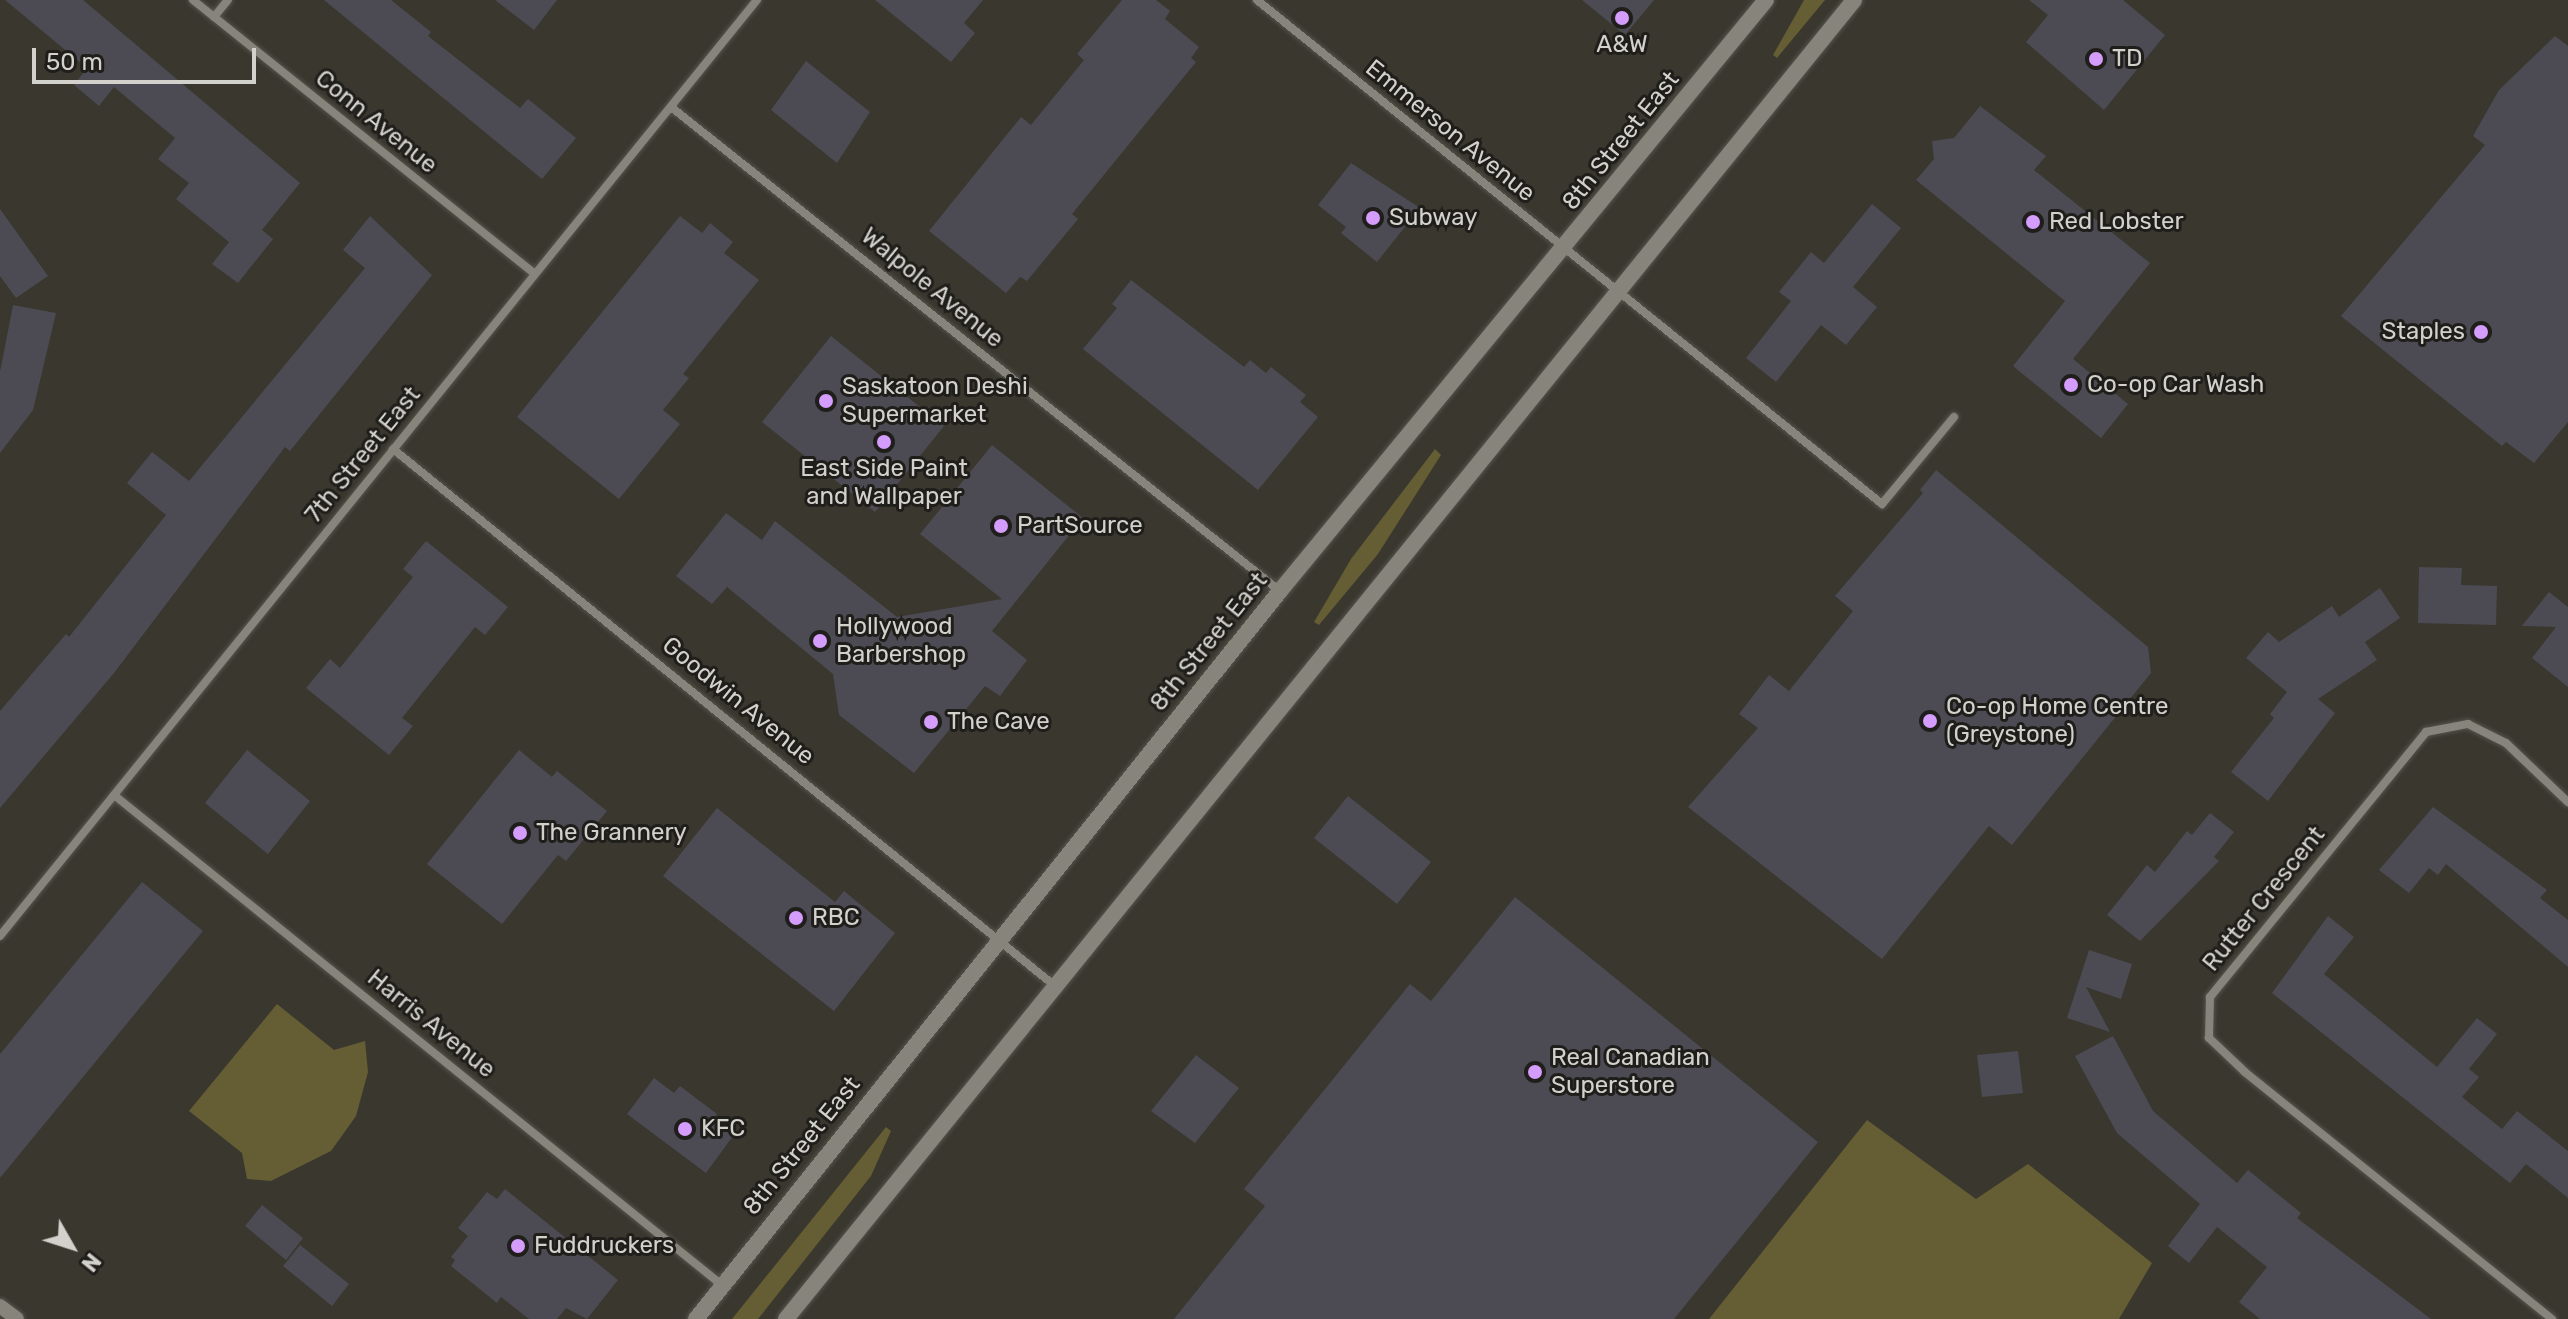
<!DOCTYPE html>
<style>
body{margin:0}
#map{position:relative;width:2568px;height:1319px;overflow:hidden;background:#39372e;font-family:Rubik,sans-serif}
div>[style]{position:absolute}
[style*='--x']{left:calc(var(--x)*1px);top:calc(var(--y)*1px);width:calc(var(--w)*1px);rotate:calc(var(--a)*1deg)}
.green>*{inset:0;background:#655d33}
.building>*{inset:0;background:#4c4b54}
.roads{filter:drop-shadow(0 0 2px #55544d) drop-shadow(0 0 2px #55544d)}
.minor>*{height:8px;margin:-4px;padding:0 4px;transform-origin:4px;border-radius:4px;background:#87857b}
.tertiary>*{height:14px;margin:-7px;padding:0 7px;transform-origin:7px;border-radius:7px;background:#87857b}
.secondary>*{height:16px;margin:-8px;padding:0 8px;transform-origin:8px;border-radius:8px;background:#87857b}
.dots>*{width:22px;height:22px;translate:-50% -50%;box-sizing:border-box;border:4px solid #1f1e1a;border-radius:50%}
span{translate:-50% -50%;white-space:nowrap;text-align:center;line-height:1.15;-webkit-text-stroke:6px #1f1e1a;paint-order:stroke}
.poi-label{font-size:24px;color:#d2d1cc}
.left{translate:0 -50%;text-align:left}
.right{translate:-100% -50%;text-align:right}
.street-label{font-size:24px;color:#d2d1cc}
.north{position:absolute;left:32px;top:1207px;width:80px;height:80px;-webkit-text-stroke:6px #1f1e1a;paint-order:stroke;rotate:129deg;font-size:22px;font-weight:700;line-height:32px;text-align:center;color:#d2d1cc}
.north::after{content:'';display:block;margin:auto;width:28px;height:36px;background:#d2d1cc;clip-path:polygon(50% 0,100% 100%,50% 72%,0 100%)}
.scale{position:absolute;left:32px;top:48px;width:224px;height:36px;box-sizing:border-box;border:4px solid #d2d1cc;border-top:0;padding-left:10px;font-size:24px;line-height:28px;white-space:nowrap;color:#d2d1cc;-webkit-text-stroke:6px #1f1e1a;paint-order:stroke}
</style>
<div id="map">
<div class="green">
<div style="clip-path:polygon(1804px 0,1825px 0,1777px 58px,1773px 55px)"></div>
<div style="clip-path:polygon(1435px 449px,1441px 455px,1378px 554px,1319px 625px,1314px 622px,1351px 559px)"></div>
<div style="clip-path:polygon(277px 1004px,334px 1050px,365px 1041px,368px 1072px,356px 1116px,331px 1151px,271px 1181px,247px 1179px,242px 1153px,189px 1111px)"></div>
<div style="clip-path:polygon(1867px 1120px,1976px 1199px,2028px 1164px,2152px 1263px,2119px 1319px,1709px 1319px)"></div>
<div style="clip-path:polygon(886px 1127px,891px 1131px,871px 1176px,758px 1319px,732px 1319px)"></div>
</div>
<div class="building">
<div style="clip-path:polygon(5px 0,83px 0,300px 183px,262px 230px,273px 239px,238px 283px,212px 264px,229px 242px,176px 199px,189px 183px,158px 159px,175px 138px,114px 87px,99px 106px,74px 85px,87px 68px)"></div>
<div style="clip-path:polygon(324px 0,391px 0,431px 32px,428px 36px,520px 108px,528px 99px,576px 138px,542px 179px)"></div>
<div style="clip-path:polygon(495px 0,557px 0,534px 30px)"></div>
<div style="clip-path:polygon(875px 0,983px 0,964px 23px,975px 33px,951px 62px)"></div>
<div style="clip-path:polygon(1122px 0,1156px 0,1170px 11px,1165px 19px,1199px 47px,1191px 58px,1196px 62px,1072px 214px,1078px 219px,1027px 281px,1020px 277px,1006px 293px,929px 231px,1021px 117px,1031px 125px,1084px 60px,1077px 54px)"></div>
<div style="clip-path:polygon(1582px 0,1654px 0,1625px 35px)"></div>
<div style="clip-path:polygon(2029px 0,2123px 0,2165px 35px,2104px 110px,2026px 42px,2048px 15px)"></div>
<div style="clip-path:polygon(2555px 36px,2568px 46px,2568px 422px,2534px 463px,2506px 442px,2502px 446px,2341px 316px,2485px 145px,2473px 136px,2499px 90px)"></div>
<div style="clip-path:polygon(806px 61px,870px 112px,837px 163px,771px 110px)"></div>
<div style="clip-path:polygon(1980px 106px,2046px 156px,2034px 170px,2150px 263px,2073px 359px,2128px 404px,2101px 438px,2013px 366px,2065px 301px,1916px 180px,1934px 159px,1932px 141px,1954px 138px)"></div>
<div style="clip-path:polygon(1351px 163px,1420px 208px,1377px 262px,1341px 233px,1346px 227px,1318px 205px)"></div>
<div style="clip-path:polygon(1872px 204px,1901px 228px,1853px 287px,1877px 307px,1846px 345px,1821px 325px,1776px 382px,1746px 358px,1791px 301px,1779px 292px,1811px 252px,1824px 263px)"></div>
<div style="clip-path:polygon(0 209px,48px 276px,16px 298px,0 276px)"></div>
<div style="clip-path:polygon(370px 216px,432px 275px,290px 451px,285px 447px,114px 673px,0 808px,0 711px,66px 634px,69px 637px,166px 515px,127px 483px,152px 452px,189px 481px,365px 268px,343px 250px)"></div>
<div style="clip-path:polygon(680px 216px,702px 233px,710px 223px,733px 242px,724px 253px,759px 280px,683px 374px,689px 378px,663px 410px,680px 424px,619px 499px,517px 417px)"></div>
<div style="clip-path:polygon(1131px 280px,1244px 367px,1250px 360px,1266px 373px,1271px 367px,1306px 395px,1300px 402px,1318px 417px,1258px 490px,1083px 349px,1117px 308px,1112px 304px)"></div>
<div style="clip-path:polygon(13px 305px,56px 313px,33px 410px,0 453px,0 372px)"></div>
<div style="clip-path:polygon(831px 336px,944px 426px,875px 512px,762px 422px)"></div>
<div style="clip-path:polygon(992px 445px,1083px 518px,992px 631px,1027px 660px,1000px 696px,985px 686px,914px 773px,839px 715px,833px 674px,727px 587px,712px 604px,676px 576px,726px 513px,762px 540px,775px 521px,897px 617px,1002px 599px,920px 534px)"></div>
<div style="clip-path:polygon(1936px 470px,2148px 647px,2151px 673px,2012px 845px,1989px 826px,1882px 959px,1688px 807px,1758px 728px,1739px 714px,1769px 675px,1789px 691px,1853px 611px,1835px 596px,1923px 493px,1920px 490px)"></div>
<div style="clip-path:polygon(426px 541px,508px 607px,485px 635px,475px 627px,402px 718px,413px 726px,389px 755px,306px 688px,330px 659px,340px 668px,413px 577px,403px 569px)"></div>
<div style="clip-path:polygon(2419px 567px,2462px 568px,2461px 585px,2497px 586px,2496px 625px,2418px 623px)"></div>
<div style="clip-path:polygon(2380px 588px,2400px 618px,2365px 642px,2377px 660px,2318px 699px,2335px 713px,2268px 801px,2231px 772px,2274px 718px,2270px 714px,2287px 692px,2246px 658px,2268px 632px,2279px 642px,2332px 606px,2339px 617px)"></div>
<div style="clip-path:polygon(2549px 592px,2568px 607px,2568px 687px,2532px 658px,2556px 627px,2522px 626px)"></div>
<div style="clip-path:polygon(247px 750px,310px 801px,268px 854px,205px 803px)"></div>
<div style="clip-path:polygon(519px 750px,552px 777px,557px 771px,607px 811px,566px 861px,558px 855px,502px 924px,427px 864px)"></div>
<div style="clip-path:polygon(1348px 796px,1431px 862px,1397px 904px,1314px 838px)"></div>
<div style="clip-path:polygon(2433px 807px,2547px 890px,2540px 898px,2568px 920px,2568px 967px,2446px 864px,2438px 875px,2429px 868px,2409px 893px,2379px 870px)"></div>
<div style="clip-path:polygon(717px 808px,835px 902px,844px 891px,895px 933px,834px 1011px,663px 876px)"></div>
<div style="clip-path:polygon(2210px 813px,2234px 832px,2214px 857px,2219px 861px,2140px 941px,2107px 915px,2147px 865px,2155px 872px,2187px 831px,2192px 835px)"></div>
<div style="clip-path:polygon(142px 882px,203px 931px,0 1178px,0 1054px)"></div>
<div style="clip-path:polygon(1515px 897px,1818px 1142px,1674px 1319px,1174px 1319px,1265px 1206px,1244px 1189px,1410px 984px,1431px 1001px)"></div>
<div style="clip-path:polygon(2328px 916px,2354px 937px,2324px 974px,2437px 1067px,2477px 1018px,2497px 1034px,2469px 1069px,2479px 1077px,2462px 1097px,2502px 1129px,2517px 1111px,2568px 1151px,2568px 1198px,2526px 1164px,2510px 1183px,2272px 993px)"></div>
<div style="clip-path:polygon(2089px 950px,2132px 964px,2121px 999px,2086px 987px,2110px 1032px,2067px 1018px)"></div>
<div style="clip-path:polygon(2113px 1036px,2153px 1111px,2237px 1183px,2248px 1170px,2301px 1213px,2297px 1218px,2431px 1319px,2260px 1319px,2239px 1302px,2267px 1267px,2217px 1227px,2189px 1263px,2168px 1246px,2200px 1204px,2117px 1133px,2075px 1056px)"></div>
<div style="clip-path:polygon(2018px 1051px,2023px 1093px,1982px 1097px,1977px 1055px)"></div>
<div style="clip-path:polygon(1196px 1055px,1239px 1088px,1195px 1143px,1151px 1111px)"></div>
<div style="clip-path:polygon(654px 1078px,674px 1093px,680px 1086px,717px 1114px,712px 1121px,733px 1136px,706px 1173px,627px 1114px)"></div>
<div style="clip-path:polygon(505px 1189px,618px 1280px,587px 1319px,566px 1308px,557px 1319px,529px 1319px,501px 1297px,497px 1303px,451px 1266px,455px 1260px,451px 1257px,468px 1236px,458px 1228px,487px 1192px,497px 1199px)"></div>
<div style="clip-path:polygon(262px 1205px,303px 1238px,286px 1260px,245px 1226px)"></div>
<div style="clip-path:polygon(300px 1245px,349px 1284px,332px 1306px,283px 1266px)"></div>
</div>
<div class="roads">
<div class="minor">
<div style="--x:193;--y:0;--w:438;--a:38.7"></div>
<div style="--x:1257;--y:0;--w:803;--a:38.88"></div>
<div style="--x:1882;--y:504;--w:113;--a:-50.4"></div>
<div style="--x:214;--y:17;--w:22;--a:-51"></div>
<div style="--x:671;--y:107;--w:778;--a:38.48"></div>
<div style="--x:393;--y:449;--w:852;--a:39.05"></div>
<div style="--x:114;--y:795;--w:781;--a:38.87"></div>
<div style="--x:0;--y:936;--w:1204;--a:-51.04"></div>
<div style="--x:2552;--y:1319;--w:394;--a:-141.2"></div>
<div style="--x:2245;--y:1072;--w:50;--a:-136.6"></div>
<div style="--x:2209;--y:1038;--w:41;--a:-88.6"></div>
<div style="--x:2210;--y:997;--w:342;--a:-50.8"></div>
<div style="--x:2426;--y:732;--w:43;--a:-10.8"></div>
<div style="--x:2468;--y:724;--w:42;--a:26.6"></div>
<div style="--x:2506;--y:743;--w:86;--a:43.6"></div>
</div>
<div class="tertiary">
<div style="--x:0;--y:1306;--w:21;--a:37"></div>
</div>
<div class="secondary">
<div style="--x:696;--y:1319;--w:933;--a:-51.26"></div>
<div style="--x:1280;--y:591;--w:765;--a:-50.57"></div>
<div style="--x:786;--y:1319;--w:1697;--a:-51"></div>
</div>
</div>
<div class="dots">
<div style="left:1622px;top:18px;background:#d49cfb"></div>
<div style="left:2096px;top:59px;background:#d49cfb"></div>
<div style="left:1373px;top:218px;background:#d49cfb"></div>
<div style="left:2033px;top:222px;background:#d49cfb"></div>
<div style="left:2481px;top:332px;background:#d49cfb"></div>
<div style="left:2071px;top:385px;background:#d49cfb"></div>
<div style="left:826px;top:401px;background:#d49cfb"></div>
<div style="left:884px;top:442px;background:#d49cfb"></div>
<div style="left:1001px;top:526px;background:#d49cfb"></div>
<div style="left:820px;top:641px;background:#d49cfb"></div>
<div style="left:1930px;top:721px;background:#d49cfb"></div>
<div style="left:931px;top:722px;background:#d49cfb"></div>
<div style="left:520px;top:833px;background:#d49cfb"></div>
<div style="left:796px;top:918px;background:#d49cfb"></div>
<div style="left:1535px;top:1072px;background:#d49cfb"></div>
<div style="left:685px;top:1129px;background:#d49cfb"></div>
<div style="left:518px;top:1246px;background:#d49cfb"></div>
</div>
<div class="poi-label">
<span style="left:1622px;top:45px">A&amp;W</span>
<span class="left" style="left:2112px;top:59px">TD</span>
<span class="left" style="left:1389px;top:218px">Subway</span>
<span class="left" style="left:2049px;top:222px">Red Lobster</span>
<span class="right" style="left:2465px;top:332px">Staples</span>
<span class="left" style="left:2087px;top:385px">Co-op Car Wash</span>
<span class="left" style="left:842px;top:401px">Saskatoon Deshi<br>Supermarket</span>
<span style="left:884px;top:483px">East Side Paint<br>and Wallpaper</span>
<span class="left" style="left:1017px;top:526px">PartSource</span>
<span class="left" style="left:836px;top:641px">Hollywood<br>Barbershop</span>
<span class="left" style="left:1946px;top:721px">Co-op Home Centre<br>(Greystone)</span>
<span class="left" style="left:947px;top:722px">The Cave</span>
<span class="left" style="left:536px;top:833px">The Grannery</span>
<span class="left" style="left:812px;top:918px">RBC</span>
<span class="left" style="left:1551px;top:1072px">Real Canadian<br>Superstore</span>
<span class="left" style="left:701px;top:1129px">KFC</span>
<span class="left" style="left:534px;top:1246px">Fuddruckers</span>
</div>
<div class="street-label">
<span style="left:376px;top:122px;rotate:39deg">Conn Avenue</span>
<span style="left:1450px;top:131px;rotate:39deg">Emmerson Avenue</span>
<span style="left:1621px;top:141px;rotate:-51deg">8th Street East</span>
<span style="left:932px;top:288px;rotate:39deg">Walpole Avenue</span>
<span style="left:363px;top:455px;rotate:-51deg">7th Street East</span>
<span style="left:1209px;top:642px;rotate:-51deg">8th Street East</span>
<span style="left:738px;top:701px;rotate:39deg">Goodwin Avenue</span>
<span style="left:2264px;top:899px;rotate:-51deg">Rutter Crescent</span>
<span style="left:431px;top:1024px;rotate:39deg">Harris Avenue</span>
<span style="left:802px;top:1146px;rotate:-51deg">8th Street East</span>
</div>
<div class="north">N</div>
<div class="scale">50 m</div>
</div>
